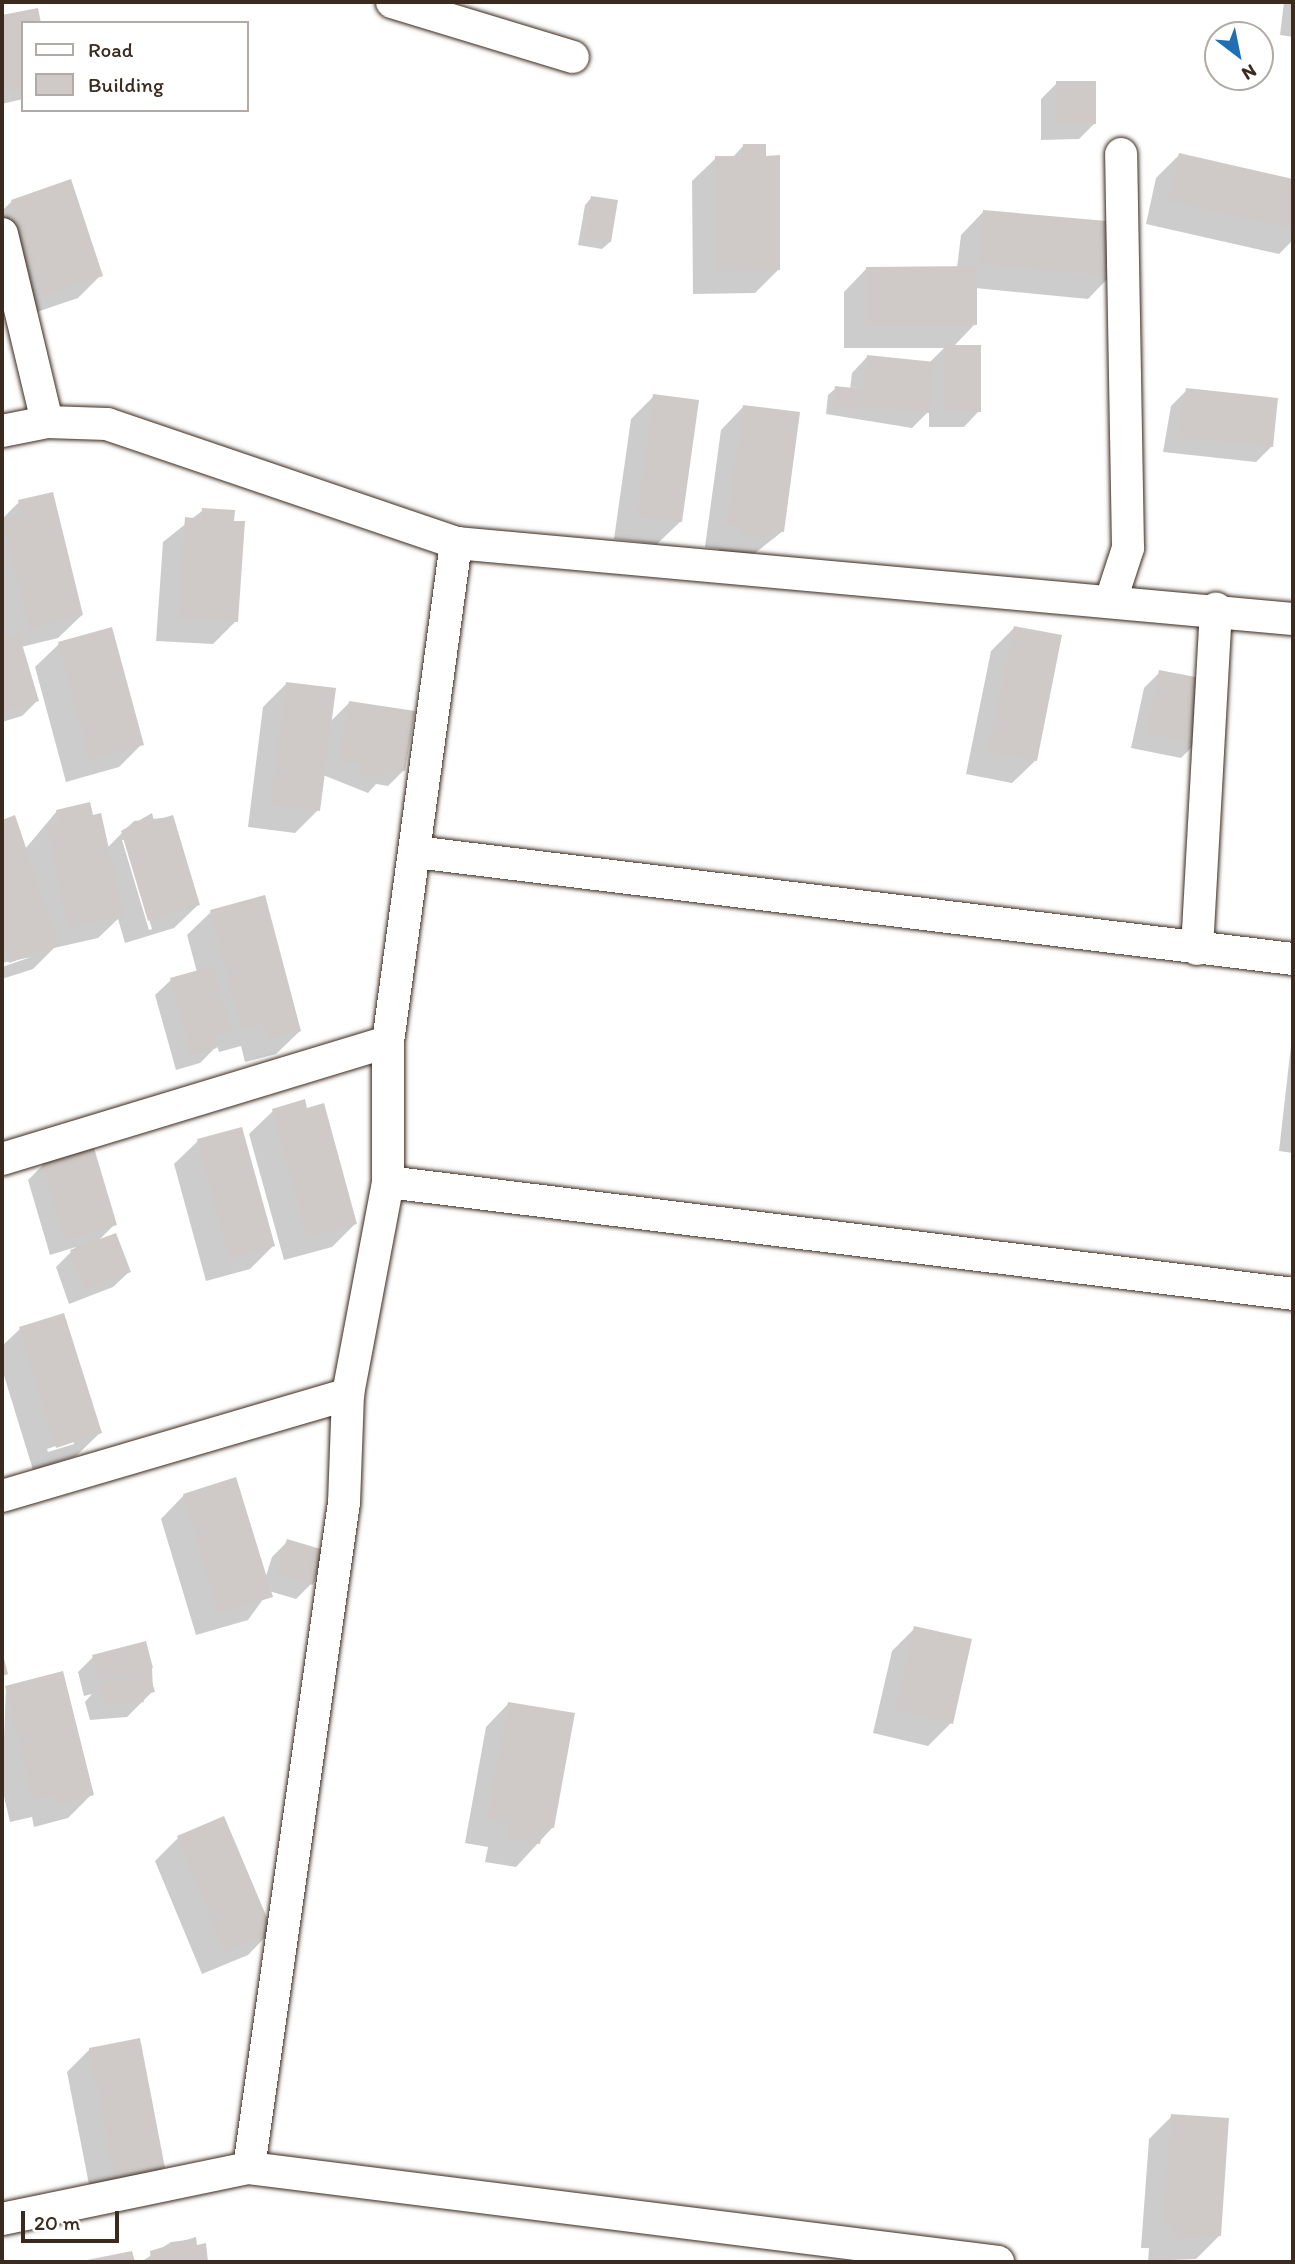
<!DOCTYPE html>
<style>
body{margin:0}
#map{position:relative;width:1295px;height:2264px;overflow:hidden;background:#fff;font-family:Itim,sans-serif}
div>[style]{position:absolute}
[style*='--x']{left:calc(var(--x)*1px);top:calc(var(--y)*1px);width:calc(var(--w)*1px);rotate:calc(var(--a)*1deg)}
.shadow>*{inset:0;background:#0003}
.building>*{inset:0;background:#cfcac7}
.roads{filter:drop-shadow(0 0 2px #3b2a1e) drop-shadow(0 0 2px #3b2a1e)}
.minor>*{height:32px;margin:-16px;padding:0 16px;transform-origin:16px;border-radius:16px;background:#fff}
span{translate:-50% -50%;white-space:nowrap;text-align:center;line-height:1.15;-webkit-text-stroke:7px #fff;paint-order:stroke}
.frame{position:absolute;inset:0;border:4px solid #3b2a1e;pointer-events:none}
.legend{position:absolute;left:21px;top:21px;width:228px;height:91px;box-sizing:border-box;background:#fff;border:2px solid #b1aaa5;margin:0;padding:9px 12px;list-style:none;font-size:21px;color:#3b2a1e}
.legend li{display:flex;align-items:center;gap:14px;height:35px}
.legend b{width:35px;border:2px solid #b1aaa5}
.north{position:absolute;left:1204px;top:21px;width:70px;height:70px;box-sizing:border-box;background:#fff;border:2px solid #b1aaa5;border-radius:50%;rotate:148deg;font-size:19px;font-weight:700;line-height:28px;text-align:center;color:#3b2a1e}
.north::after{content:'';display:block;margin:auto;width:24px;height:32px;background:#1f6fb2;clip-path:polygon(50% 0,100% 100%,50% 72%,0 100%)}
.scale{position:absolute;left:21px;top:2211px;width:98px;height:32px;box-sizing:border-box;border:4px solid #3b2a1e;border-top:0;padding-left:9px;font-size:21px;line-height:24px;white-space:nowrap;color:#3b2a1e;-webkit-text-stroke:5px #fff;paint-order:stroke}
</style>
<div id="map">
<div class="shadow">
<div style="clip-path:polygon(1284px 2px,1293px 2px,1293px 37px,1280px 35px)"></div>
<div style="clip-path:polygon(37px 10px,23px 23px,23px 99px,2px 104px,2px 17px)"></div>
<div style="clip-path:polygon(1057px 83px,1094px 124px,1079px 139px,1041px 140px,1041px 99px)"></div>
<div style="clip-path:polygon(743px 146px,778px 270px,755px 293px,693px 294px,692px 181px,716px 158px,732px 158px)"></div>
<div style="clip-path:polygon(1179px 155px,1293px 181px,1293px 240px,1279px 254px,1146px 224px,1156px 178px)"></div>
<div style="clip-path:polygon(592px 197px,610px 242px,602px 249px,578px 245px,585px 205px)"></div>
<div style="clip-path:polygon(12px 201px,101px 275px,78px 298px,19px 318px,2px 286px,2px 211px)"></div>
<div style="clip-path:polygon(984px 211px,1111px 275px,1088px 299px,975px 288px,975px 324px,953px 347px,979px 411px,964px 427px,929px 427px,929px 411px,912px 428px,826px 414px,828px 395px,836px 388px,850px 389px,852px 373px,867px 357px,929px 363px,944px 348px,844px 348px,844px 292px,867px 268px,957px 268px,961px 235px)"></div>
<div style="clip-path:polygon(1187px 390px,1272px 446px,1256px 462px,1163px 452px,1171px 406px)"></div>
<div style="clip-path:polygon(654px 396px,681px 521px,657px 544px,614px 539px,631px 419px)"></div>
<div style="clip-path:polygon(744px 406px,783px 531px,746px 560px,718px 557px,719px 549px,705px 547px,721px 430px)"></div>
<div style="clip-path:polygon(19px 502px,82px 615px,58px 638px,21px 647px,37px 701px,22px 716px,2px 722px,2px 519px)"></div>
<div style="clip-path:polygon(203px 510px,236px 621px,213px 644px,156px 641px,163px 542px)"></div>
<div style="clip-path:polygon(1014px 628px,1036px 760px,1012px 783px,966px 774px,991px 651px)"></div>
<div style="clip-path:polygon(59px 644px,142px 744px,119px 767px,66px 782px,35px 667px)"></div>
<div style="clip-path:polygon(1160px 672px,1197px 742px,1181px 758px,1131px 748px,1144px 688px)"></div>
<div style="clip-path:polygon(286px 684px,330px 722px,349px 703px,404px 770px,388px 786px,376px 784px,368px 793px,323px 775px,318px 810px,295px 833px,248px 827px,263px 707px)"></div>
<div style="clip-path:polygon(evenodd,57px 811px,91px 818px,107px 848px,134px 821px,171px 817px,198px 905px,174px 928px,125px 943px,118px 919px,98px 938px,54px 948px,33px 969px,2px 979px,2px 967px,31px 957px,2px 963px,2px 821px,14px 817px,25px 849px,57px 811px,122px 840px,125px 840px,152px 929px,149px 930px,122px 840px)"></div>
<div style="clip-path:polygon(211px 912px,300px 1031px,276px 1054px,245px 1062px,241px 1046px,219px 1052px,217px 1046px,200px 1063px,176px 1070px,155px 995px,171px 980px,197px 972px,187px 935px)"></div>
<div style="clip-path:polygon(1293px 1028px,1293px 1153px,1279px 1151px)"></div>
<div style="clip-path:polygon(273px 1111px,355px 1224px,332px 1247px,284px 1260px,249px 1134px)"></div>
<div style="clip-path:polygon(198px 1141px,273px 1246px,250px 1269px,206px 1281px,174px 1164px)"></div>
<div style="clip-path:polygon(43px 1165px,115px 1224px,97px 1242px,129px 1272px,113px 1287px,69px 1304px,56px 1267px,76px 1247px,50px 1255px,28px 1180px)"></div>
<div style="clip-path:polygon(evenodd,20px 1329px,100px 1433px,76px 1456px,33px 1470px,2px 1369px,2px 1346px,20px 1329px,74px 1440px,74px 1444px,48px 1452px,47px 1449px,74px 1440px)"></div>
<div style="clip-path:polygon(184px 1495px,265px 1579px,272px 1557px,288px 1541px,311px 1584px,296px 1599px,269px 1591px,248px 1620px,196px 1635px,161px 1519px)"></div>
<div style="clip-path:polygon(915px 1628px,951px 1723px,928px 1746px,873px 1733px,892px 1651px)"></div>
<div style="clip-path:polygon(93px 1657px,152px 1667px,153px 1691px,127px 1717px,90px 1720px,85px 1702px,92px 1694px,84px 1696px,78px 1672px)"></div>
<div style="clip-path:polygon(6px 1687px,92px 1794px,68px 1818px,34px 1827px,32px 1817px,10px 1822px,2px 1788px)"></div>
<div style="clip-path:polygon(509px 1703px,553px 1827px,516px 1867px,485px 1862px,488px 1847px,465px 1843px,486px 1727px)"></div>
<div style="clip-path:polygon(178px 1838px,271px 1931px,248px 1955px,202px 1974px,155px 1861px)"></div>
<div style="clip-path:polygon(90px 2049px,164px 2167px,140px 2190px,92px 2200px,67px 2072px)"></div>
<div style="clip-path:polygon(1172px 2116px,1219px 2236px,1196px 2259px,1148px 2261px,1149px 2248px,1141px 2248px,1149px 2139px)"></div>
<div style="clip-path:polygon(195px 2239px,196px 2247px,204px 2245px,207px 2262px,141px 2262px,171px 2242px)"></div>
</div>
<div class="building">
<div style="clip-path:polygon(38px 8px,41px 23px,23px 23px,23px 88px,2px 92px,2px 15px)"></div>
<div style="clip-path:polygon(1056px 81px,1096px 81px,1096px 124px,1056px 125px)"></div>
<div style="clip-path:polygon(743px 144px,766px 144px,766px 156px,780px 155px,780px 270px,715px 271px,715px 156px,743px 156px)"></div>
<div style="clip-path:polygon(1179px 153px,1293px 179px,1293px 229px,1168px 201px)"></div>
<div style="clip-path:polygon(71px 179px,103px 276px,42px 296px,31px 262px,21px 266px,13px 242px,24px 238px,11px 200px)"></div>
<div style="clip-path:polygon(591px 196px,618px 200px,611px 242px,584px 238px)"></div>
<div style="clip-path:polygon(983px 210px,1118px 222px,1112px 276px,978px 264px)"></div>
<div style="clip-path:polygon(977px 266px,977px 325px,866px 326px,866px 267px)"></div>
<div style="clip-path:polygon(944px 345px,981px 345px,981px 412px,944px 412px)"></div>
<div style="clip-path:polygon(867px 355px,935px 362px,929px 413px,862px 407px)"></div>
<div style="clip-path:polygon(835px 386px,862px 389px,859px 410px,833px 408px)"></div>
<div style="clip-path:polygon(1186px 388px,1278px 398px,1273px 447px,1177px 437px)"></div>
<div style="clip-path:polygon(653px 394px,699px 400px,682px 522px,637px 516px)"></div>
<div style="clip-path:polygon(743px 405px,800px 412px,784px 532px,772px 530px,771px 538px,740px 534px,741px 527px,727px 525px)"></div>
<div style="clip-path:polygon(53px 492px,83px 615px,29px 629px,2px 519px,22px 514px,18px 500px)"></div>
<div style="clip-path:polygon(202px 508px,235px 510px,234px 521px,245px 521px,238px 622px,178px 618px,185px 517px,202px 519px)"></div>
<div style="clip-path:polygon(1014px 626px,1062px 635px,1037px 761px,988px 751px)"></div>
<div style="clip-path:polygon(112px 627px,144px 745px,89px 760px,58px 642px)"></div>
<div style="clip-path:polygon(19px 634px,39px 701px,2px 713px,2px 639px)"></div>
<div style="clip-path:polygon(1159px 670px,1211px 680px,1198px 743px,1146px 733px)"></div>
<div style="clip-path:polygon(286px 682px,336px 688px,320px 811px,270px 805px)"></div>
<div style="clip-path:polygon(349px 701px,415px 711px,405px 771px,386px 768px,385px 778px,359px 774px,361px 764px,339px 761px)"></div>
<div style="clip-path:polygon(90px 802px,93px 815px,101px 813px,124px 916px,68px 928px,46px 826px,59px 823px,56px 810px)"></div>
<div style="clip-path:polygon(152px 813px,154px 821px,173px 815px,200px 905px,148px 921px,121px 831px)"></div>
<div style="clip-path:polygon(15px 815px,59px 946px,9px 963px,2px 942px,2px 820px)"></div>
<div style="clip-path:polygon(265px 895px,301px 1031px,268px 1040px,264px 1024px,242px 1030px,210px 910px)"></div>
<div style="clip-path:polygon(213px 966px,232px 1032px,214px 1038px,217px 1048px,191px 1055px,170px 978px)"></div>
<div style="clip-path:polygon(305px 1099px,307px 1108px,324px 1103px,357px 1224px,307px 1238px,272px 1109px)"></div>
<div style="clip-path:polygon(242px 1127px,275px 1246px,229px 1259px,197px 1139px)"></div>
<div style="clip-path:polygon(94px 1148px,117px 1225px,66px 1240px,42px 1163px)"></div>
<div style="clip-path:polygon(116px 1233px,131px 1272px,84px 1290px,70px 1250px)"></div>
<div style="clip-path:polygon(64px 1313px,102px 1433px,56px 1448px,19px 1327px)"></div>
<div style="clip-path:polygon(236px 1477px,273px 1597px,219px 1613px,183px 1494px)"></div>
<div style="clip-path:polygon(287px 1539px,324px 1550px,313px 1585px,276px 1573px)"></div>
<div style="clip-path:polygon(914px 1626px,972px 1639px,953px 1724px,895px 1710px)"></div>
<div style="clip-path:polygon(146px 1641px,153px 1668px,99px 1682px,92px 1655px)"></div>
<div style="clip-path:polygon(2px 1651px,8px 1674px,2px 1676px)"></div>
<div style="clip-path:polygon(63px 1671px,94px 1795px,57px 1805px,55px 1795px,33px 1800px,5px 1686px)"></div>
<div style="clip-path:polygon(149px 1671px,155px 1692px,142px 1695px,144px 1702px,105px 1705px,100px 1684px)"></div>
<div style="clip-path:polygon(508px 1702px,575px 1713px,554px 1828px,544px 1826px,540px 1844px,507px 1839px,510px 1824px,487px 1820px)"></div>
<div style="clip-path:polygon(224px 1816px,273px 1932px,225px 1952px,177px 1836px)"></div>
<div style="clip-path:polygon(140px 2038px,165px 2168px,115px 2178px,89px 2048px)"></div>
<div style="clip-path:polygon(1171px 2114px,1229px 2118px,1221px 2236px,1170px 2239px,1171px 2226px,1163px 2225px)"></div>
<div style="clip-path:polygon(196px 2237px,197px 2245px,206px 2243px,208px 2262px,151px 2262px,150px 2251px)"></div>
<div style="clip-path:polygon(132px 2251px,135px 2262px,82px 2262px,82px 2261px)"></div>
</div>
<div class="roads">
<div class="minor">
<div style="--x:392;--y:2;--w:189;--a:16.9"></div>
<div style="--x:2;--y:234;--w:193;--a:76.5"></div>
<div style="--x:2;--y:431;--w:46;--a:-11.3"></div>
<div style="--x:47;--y:422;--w:60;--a:1.9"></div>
<div style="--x:107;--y:424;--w:369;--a:18.8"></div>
<div style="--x:456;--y:543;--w:840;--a:5.19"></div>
<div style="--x:1111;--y:600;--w:55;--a:-71.9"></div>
<div style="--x:1128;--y:548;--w:394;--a:-91"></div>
<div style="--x:415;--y:852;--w:884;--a:6.95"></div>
<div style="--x:1197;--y:949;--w:341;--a:-86.8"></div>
<div style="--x:2;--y:1159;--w:403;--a:-16.9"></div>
<div style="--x:388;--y:1182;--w:912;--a:7.05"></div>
<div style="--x:2;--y:1496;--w:361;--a:-16.4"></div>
<div style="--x:249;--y:2168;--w:672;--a:-81.87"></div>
<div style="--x:344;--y:1503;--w:109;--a:-87.9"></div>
<div style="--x:348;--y:1394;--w:216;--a:-79.3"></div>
<div style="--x:388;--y:1182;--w:140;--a:-90"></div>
<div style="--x:388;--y:1042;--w:504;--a:-82.24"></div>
<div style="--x:2;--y:2219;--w:252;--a:-11.7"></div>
<div style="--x:249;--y:2168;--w:755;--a:7.15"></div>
</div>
</div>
<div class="frame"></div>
<ul class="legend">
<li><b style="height:9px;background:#fff"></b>Road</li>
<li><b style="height:19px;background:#cfcac7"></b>Building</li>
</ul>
<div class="north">N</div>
<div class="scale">20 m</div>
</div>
